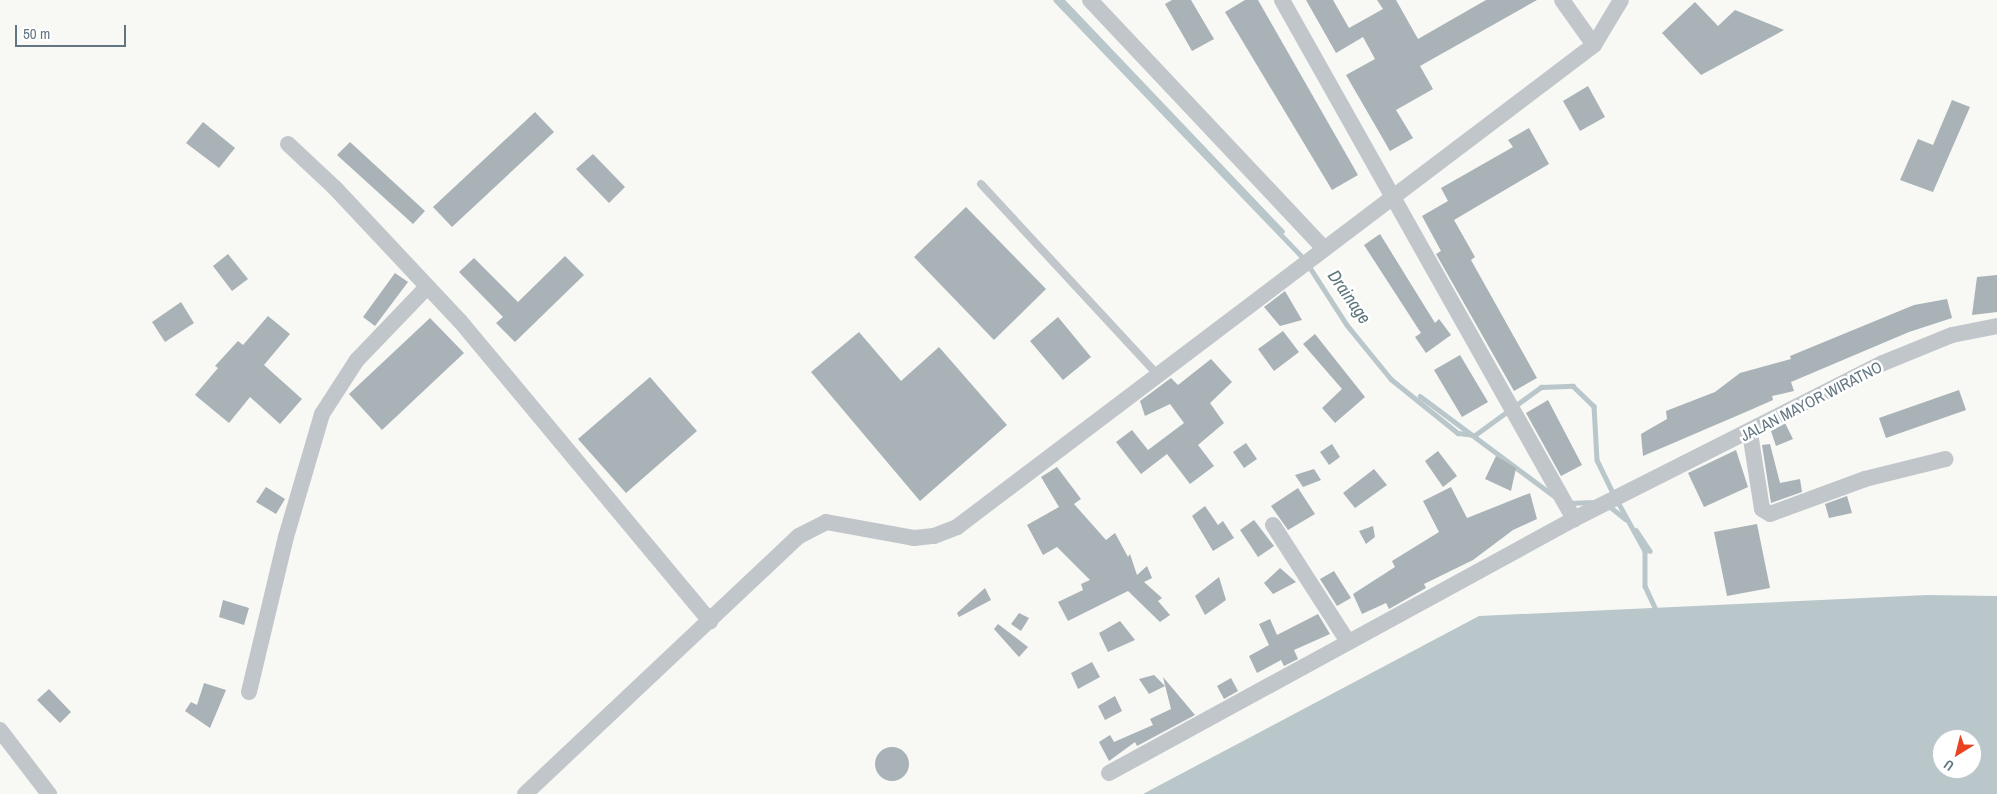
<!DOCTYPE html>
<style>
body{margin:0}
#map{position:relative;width:1997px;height:794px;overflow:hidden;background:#f8f8f5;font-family:"Archivo Narrow",sans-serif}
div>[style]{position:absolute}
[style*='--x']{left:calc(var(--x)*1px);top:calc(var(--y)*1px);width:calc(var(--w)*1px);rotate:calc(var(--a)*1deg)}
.water>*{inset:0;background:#b9c7cb}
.stream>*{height:4.5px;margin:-2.25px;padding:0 2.25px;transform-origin:2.25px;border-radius:2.25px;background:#b9c7cb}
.building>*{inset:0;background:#a8b2b7}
.round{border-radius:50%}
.lane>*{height:8px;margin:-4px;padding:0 4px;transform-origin:4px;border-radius:4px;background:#c1c6ca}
.street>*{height:16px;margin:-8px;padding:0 8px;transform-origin:8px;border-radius:8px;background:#c1c6ca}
span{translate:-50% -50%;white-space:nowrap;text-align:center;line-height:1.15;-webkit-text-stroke:5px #fff;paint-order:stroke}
.street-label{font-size:16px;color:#627682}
.water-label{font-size:18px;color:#5d767c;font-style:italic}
.north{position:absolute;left:1932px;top:729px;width:50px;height:50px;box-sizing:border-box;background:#fff;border:1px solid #c0c8cd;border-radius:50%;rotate:216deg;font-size:14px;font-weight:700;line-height:20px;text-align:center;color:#627682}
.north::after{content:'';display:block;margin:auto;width:18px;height:22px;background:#eb4222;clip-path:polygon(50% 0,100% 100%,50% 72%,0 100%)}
.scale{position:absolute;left:15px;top:25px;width:111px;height:22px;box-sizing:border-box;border:2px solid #627682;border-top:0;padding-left:6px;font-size:15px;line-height:18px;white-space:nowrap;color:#627682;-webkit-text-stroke:4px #fff;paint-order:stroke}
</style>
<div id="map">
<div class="water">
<div style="clip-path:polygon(evenodd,1927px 595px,1997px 596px,1997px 794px,1143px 794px,1479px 616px,1927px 595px,1942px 739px,1972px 739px,1972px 769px,1942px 769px,1942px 739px)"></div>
</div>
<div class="stream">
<div style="--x:1056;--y:0;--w:359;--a:46.2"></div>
<div style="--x:1062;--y:0;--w:319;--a:46.4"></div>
<div style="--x:1309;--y:266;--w:70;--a:57.2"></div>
<div style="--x:1347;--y:325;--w:70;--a:50.8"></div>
<div style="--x:1391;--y:379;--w:86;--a:38.9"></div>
<div style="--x:1458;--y:433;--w:17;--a:7"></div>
<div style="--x:1475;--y:435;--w:82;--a:-36"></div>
<div style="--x:1541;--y:387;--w:32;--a:-2"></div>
<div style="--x:1573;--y:386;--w:29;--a:44"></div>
<div style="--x:1594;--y:406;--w:54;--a:86.8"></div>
<div style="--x:1597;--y:460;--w:39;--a:64"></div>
<div style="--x:1420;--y:396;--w:167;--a:36.7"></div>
<div style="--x:1618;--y:502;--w:56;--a:61.1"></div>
<div style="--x:1645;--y:551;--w:35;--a:90"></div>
<div style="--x:1645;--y:586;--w:29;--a:65"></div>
<div style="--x:1569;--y:503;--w:25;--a:-2"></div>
<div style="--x:1608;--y:505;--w:22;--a:39"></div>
<div style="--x:1636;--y:530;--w:25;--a:56"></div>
</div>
<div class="building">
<div style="clip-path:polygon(1172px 0,1191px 0,1214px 39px,1192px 51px,1165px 4px)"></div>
<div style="clip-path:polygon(1245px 0,1258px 0,1358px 175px,1332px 190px,1225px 12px)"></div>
<div style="clip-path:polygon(1306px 0,1333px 0,1349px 28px,1383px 9px,1377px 0,1396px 0,1418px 39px,1486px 0,1537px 0,1420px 66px,1433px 89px,1396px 110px,1413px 138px,1390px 151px,1346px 75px,1375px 59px,1363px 37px,1336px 53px)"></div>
<div style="clip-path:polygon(1695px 2px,1718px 26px,1735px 10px,1784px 30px,1701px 75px,1662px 33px)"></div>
<div style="clip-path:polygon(1588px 86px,1605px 117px,1580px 131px,1563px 101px)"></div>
<div style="clip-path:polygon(1952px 100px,1970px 107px,1933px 192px,1900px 180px,1918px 139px,1933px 145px)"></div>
<div style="clip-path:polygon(535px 112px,554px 132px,452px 227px,433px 207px)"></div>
<div style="clip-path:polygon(203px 122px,235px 148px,219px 168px,186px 143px)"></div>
<div style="clip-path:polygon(1529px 128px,1549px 164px,1454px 220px,1475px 257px,1471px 260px,1537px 378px,1514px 391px,1436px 254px,1441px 251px,1422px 216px,1448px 201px,1441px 188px,1513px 147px,1508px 140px)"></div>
<div style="clip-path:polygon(350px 142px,425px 211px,413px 224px,337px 155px)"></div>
<div style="clip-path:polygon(593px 154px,625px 187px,609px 203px,576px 169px)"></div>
<div style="clip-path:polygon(966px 207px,1046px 289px,994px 340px,914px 257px)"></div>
<div style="clip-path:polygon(1380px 234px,1435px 323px,1439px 319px,1451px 335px,1426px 353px,1415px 337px,1421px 333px,1364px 245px)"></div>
<div style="clip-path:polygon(228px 254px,248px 279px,232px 291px,213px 266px)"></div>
<div style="clip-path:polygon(565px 256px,584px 275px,515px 342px,496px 323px,503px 317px,459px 272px,474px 258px,518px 302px)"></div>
<div style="clip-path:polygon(395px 273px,408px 282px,375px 326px,363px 317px)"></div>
<div style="clip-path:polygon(1997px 275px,1997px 312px,1972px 315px,1977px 277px)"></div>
<div style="clip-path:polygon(1285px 291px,1302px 320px,1280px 326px,1264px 307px)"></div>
<div style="clip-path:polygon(1947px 299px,1952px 318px,1909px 332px,1791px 382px,1794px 391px,1772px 396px,1773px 400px,1748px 411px,1643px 456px,1641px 434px,1667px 419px,1666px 411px,1715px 392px,1740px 373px,1791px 359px,1790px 356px,1914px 305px)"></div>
<div style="clip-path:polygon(181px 302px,194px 323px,165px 342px,152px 322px)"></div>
<div style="clip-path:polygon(268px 316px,290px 334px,264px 365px,302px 399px,280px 424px,250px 397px,229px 423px,195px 395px,218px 368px,215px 366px,238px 341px,243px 345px)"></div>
<div style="clip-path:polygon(1058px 317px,1091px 357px,1063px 380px,1030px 341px)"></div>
<div style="clip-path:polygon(430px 318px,464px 353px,382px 430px,349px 394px)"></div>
<div style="clip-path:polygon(1283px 331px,1299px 352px,1274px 371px,1258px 349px)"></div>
<div style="clip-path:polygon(859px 332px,901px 381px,939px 347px,1007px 425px,920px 501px,811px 372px)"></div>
<div style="clip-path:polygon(1315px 334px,1365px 397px,1335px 423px,1322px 408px,1342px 389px,1303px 344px)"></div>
<div style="clip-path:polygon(1460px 355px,1488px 402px,1462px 417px,1434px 370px)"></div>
<div style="clip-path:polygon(1211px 359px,1232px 382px,1210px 403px,1224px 423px,1198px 445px,1214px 466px,1190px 484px,1167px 454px,1141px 474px,1116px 442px,1132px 430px,1148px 450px,1184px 423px,1170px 404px,1145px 416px,1140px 401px,1171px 378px,1178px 385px)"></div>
<div style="clip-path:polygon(650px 377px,697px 431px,626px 493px,578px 439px)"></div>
<div style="clip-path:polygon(1959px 390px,1966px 410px,1886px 438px,1879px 418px)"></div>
<div style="clip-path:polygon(1548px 400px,1582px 465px,1561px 476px,1526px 413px)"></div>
<div style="clip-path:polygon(1785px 423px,1793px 439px,1776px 446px,1771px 431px)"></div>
<div style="clip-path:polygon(1246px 443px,1257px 459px,1244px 468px,1233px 452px)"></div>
<div style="clip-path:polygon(1332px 444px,1340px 457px,1329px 465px,1320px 452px)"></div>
<div style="clip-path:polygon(1770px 444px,1780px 483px,1800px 479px,1802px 492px,1771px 503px,1762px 445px)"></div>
<div style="clip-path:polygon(1736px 450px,1748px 487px,1704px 507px,1688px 473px)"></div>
<div style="clip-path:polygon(1438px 451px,1457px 476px,1443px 487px,1425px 461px)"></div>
<div style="clip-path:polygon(1496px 456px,1516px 468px,1511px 491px,1485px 479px)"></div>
<div style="clip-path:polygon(1057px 467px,1081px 499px,1074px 504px,1106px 540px,1115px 533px,1128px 557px,1130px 554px,1137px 575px,1147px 566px,1152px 578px,1144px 582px,1162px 598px,1158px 601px,1170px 615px,1160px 622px,1128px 591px,1068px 621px,1058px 602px,1083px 590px,1081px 584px,1090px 580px,1057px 547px,1043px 555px,1027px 525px,1059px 507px,1041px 477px)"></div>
<div style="clip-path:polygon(1314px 469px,1321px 480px,1303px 487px,1295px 475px)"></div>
<div style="clip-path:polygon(1374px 469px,1387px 485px,1355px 508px,1343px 493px)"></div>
<div style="clip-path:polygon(266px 487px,285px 499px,276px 514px,256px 502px)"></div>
<div style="clip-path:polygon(1451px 487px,1467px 518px,1530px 493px,1537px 519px,1513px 530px,1473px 560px,1424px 584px,1426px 588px,1389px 609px,1386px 603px,1362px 614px,1353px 594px,1395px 567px,1392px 561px,1439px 532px,1423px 501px)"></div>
<div style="clip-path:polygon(1298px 488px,1315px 514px,1288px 530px,1271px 506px)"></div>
<div style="clip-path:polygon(1847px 496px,1852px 513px,1829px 518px,1825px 504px)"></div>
<div style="clip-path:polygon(1205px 506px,1218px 525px,1223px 521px,1234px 538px,1213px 551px,1192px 516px)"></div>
<div style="clip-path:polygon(1254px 520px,1274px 546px,1258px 557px,1240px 530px)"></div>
<div style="clip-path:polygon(1757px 524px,1770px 588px,1727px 596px,1714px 532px)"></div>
<div style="clip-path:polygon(1373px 526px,1375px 537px,1366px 544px,1359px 531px)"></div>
<div style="clip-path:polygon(1280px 568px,1296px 582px,1273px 594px,1264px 583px)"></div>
<div style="clip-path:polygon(1334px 571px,1351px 598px,1337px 606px,1320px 579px)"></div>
<div style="clip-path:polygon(1219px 577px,1226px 600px,1205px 615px,1195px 596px)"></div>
<div style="clip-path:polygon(985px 588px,991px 600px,959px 617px,957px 613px)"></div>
<div style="clip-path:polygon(223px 600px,249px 608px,244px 625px,219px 617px)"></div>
<div style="clip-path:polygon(1019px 613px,1029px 618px,1021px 631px,1011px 624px)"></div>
<div style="clip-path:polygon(1318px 614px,1330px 634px,1294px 650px,1298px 659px,1284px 666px,1281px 660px,1257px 673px,1249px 656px,1269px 645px,1259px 624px,1270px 619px,1277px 635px)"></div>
<div style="clip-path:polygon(1120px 621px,1135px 640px,1108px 652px,1099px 633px)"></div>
<div style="clip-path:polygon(998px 624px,1028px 647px,1019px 657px,994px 629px)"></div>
<div style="clip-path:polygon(1092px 662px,1100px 677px,1078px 689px,1071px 673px)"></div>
<div style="clip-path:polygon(1154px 675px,1165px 686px,1149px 694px,1139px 679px)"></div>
<div style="clip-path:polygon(1163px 677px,1195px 715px,1137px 746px,1135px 742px,1109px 761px,1099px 742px,1110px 735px,1114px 742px,1153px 725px,1150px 719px,1171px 709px)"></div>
<div style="clip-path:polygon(1231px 678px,1238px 691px,1224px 699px,1217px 686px)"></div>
<div style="clip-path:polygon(204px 683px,226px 690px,210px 728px,185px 711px,191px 702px,197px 705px)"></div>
<div style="clip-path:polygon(49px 689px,71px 712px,60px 723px,37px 700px)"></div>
<div style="clip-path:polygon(1115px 696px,1122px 711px,1105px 720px,1098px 706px)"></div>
<div class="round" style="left:875px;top:747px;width:34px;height:34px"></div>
</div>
<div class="lane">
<div style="--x:981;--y:184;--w:259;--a:47.2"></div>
</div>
<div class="street">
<div style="--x:1090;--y:0;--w:341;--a:46.7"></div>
<div style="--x:1282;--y:0;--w:596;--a:60.64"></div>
<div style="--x:1562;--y:0;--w:55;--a:54.6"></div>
<div style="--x:288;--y:144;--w:64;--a:43.1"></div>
<div style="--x:335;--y:188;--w:183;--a:46.8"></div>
<div style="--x:460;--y:321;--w:391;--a:50.2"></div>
<div style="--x:1750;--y:433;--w:77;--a:81"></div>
<div style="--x:1762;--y:509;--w:9;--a:32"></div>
<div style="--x:1770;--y:514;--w:101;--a:-20.2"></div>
<div style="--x:1865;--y:479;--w:83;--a:-13.9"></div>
<div style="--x:1273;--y:525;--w:139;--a:57.3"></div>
<div style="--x:249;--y:692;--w:159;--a:-76.6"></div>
<div style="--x:286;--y:537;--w:128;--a:-73.7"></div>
<div style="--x:322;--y:414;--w:64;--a:-57.1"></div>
<div style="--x:357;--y:360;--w:101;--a:-46.2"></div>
<div style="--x:0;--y:730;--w:81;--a:52.6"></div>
<div style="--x:1109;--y:773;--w:530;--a:-28.64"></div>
<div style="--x:1574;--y:519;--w:346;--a:-26.8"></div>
<div style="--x:1883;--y:363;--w:74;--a:-22.1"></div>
<div style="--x:1952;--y:335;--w:46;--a:-11.3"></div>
<div style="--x:525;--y:794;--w:376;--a:-43.3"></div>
<div style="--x:799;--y:536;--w:30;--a:-27"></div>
<div style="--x:826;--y:522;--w:89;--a:10.3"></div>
<div style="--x:914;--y:538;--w:20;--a:-6"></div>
<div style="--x:934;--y:536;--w:25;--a:-21"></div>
<div style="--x:957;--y:527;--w:799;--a:-37.11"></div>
<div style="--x:1594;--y:45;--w:52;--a:-59"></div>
</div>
<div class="street-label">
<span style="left:1811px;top:401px;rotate:-27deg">JALAN MAYOR WIRATNO</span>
</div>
<div class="water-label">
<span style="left:1349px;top:297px;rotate:55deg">Drainage</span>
</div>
<div class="north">U</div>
<div class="scale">50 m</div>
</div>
